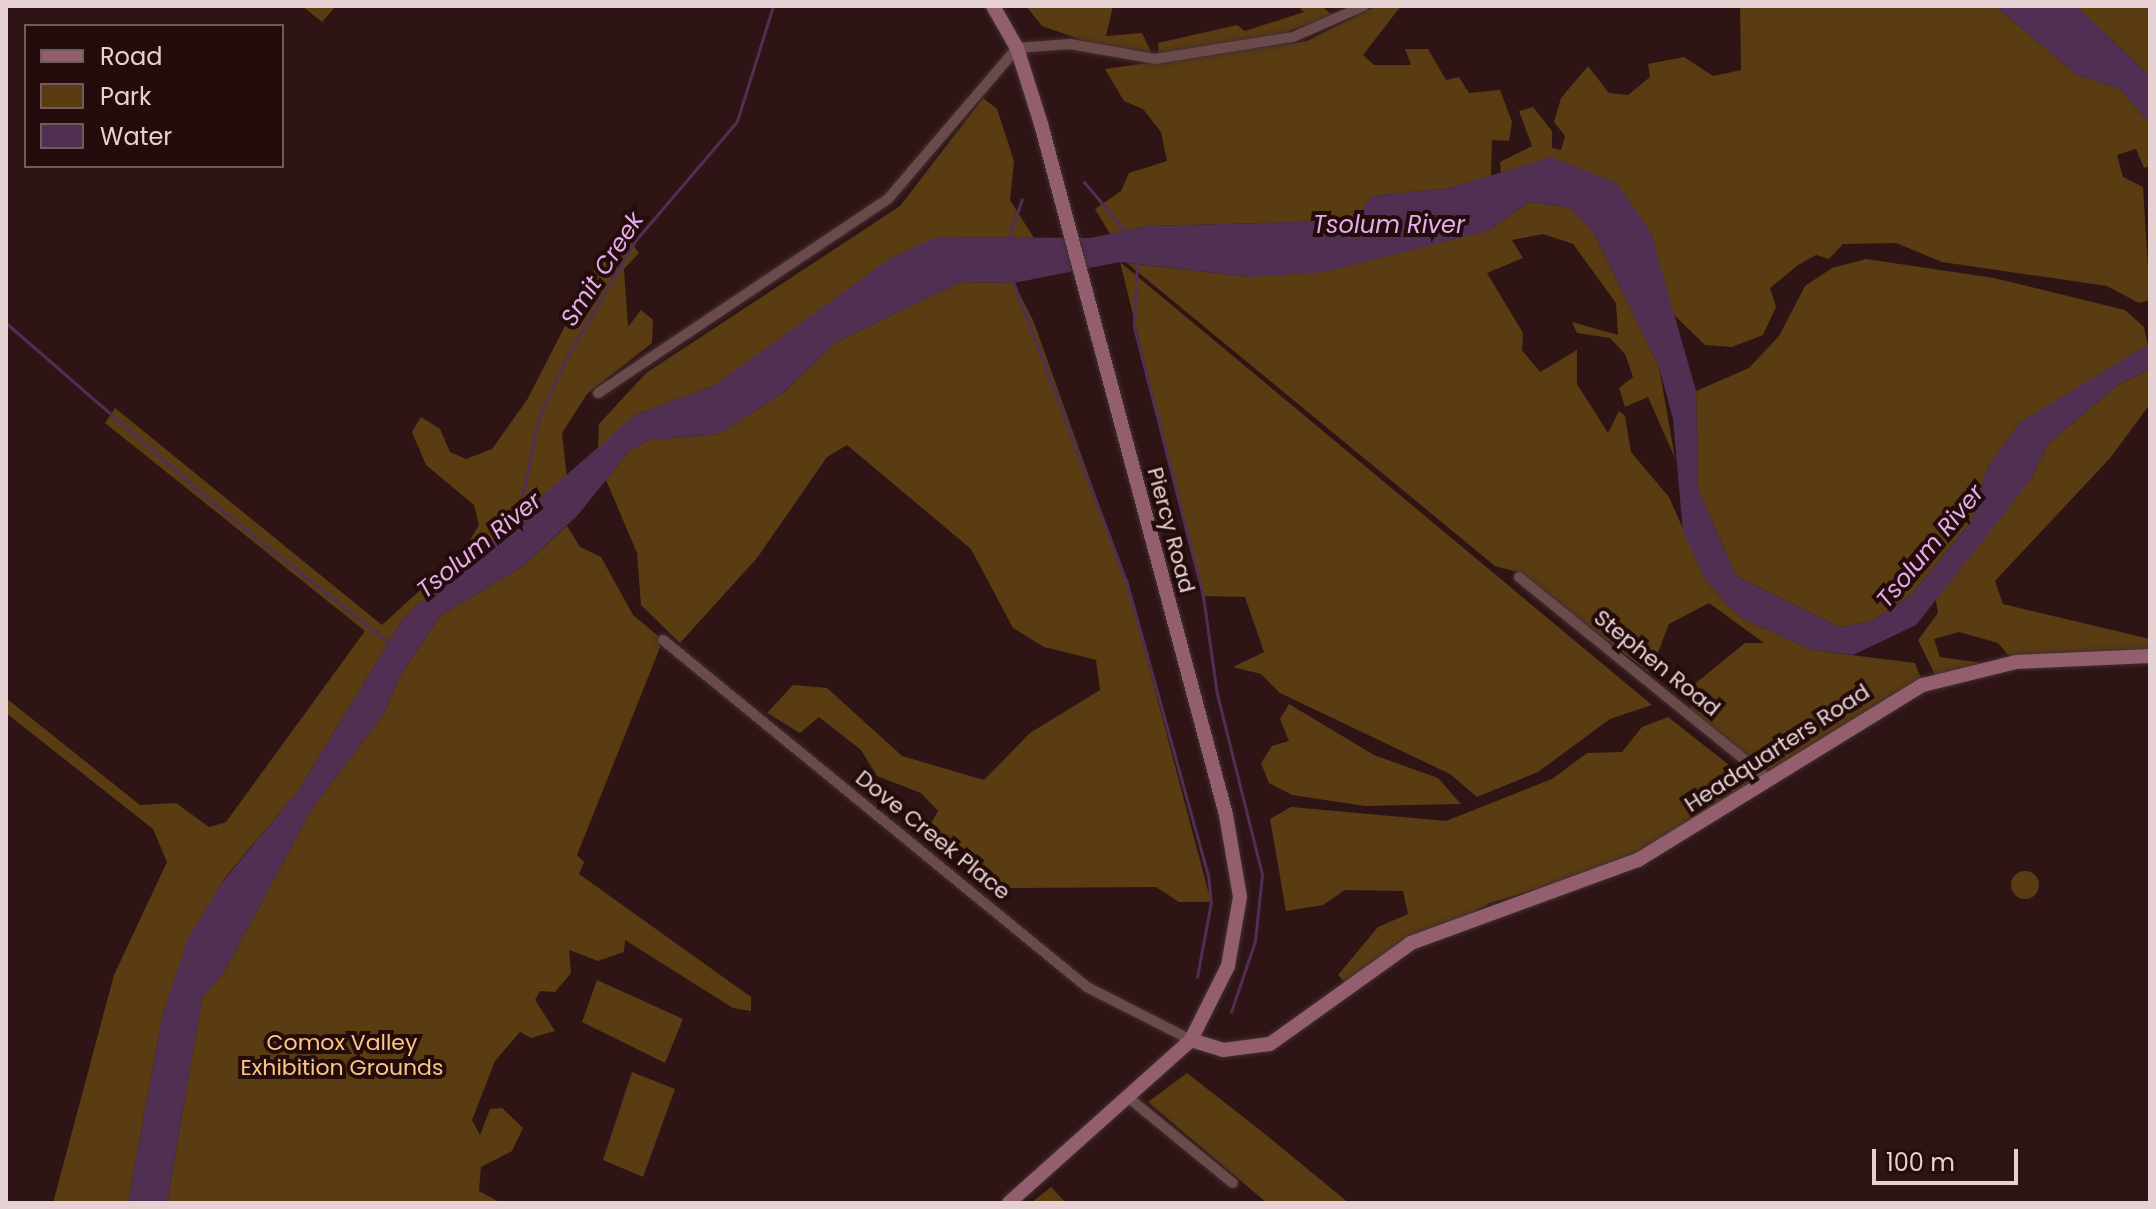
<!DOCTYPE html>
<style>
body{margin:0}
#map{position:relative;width:2156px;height:1209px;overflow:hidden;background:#2e1415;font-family:Poppins,sans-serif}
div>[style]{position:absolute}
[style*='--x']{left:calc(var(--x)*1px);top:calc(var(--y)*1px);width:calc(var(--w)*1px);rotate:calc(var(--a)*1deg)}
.green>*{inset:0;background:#593c12}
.round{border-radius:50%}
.water>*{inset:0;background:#512f53}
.stream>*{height:3px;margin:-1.5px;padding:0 1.5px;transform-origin:1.5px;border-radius:1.5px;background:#512f53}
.roads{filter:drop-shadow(0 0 2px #432f31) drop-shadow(0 0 2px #432f31)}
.street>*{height:10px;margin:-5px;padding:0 5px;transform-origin:5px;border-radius:5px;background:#6a4a4b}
.secondary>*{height:14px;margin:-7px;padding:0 7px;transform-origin:7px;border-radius:7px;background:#935e6d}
span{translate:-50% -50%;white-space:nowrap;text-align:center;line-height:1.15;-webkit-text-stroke:8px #240b0c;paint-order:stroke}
.street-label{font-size:22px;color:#e6d2d2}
.park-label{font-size:22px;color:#fcc684}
.water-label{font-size:24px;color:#e4ace8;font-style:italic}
.frame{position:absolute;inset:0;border:8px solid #e6d2d2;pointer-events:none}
.legend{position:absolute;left:24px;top:24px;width:260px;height:144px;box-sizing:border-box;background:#240b0c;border:2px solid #725b5b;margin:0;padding:10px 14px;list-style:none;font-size:24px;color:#e6d2d2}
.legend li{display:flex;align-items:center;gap:16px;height:40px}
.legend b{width:40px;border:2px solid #725b5b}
.scale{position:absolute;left:1872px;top:1149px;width:146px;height:36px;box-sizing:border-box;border:4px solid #e6d2d2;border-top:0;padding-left:10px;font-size:24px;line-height:28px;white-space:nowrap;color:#e6d2d2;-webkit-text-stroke:6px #240b0c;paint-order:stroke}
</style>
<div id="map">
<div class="green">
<div style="clip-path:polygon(302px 6px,336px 6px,322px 22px)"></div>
<div style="clip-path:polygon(1026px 6px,1113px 6px,1106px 36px,1142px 33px,1151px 52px,1096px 45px,1042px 26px)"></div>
<div style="clip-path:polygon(1298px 6px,1322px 6px,1333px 16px,1263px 40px,1159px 54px,1158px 43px,1237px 25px,1245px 31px,1304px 12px)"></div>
<div style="clip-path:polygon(1376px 6px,1401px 6px,1363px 55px,1374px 65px,1411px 65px,1405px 49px,1428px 49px,1446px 80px,1459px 77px,1469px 93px,1500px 90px,1512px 122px,1509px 141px,1492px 140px,1491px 176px,1450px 188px,1372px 196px,1359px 216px,1338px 221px,1148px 226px,1110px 234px,1095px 209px,1121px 191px,1129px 173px,1167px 161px,1161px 132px,1143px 109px,1124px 101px,1105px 69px,1307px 41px)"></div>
<div style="clip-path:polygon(1740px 6px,1995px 6px,2077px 75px,2120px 89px,2150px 123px,2150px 166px,2144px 168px,2136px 149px,2117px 155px,2123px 177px,2143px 187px,2150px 300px,2139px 303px,2107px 286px,1942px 262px,1896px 243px,1843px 244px,1829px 259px,1816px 255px,1798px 265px,1770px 288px,1776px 307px,1763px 335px,1732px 347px,1705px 345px,1673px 314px,1651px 233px,1551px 157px,1501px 173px,1500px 162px,1532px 146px,1519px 111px,1533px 107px,1552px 131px,1552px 148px,1561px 150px,1565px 136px,1554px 122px,1561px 98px,1588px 66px,1609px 93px,1628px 95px,1650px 77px,1648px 64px,1684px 57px,1713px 76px,1741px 70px)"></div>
<div style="clip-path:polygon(2076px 6px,2150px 6px,2150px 76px,2135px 62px)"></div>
<div style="clip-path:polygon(983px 98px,997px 109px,1014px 161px,1010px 200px,1034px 238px,936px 237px,715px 385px,635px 415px,598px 449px,599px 424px,646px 373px,900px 206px)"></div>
<div style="clip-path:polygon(1529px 202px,1568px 207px,1593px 231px,1659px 367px,1675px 458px,1648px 397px,1625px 407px,1619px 388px,1633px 377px,1625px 354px,1610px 338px,1577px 333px,1572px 322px,1618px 335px,1616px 303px,1573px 244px,1543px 234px,1512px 240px,1523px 258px,1487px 273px,1523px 333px,1522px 350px,1540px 372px,1577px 350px,1577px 384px,1608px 433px,1619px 411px,1625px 416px,1631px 452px,1669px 497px,1706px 581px,1740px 617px,1811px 650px,1915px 663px,1922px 681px,1768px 773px,1691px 712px,1691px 687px,1745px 643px,1764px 643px,1709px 603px,1669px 624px,1650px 673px,1517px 572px,1495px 566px,1127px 263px,1250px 277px,1488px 231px)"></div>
<div style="clip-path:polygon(623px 232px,639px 253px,624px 269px,628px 327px,641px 310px,653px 320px,652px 343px,587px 394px,562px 433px,567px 478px,404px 617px,298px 791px,223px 880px,163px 1012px,128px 1203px,53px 1203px,114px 975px,167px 862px,153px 829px,6px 713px,6px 698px,140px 805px,176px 803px,209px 827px,226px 822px,365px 631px,105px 423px,115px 408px,382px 625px,464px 550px,479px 525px,474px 505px,426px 465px,412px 432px,421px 417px,440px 429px,450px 452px,466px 459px,492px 449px,527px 400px,602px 254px)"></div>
<div style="clip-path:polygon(1866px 259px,1994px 278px,2125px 310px,2144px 327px,2148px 346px,2019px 423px,1987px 468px,1972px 520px,1911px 595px,1872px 621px,1840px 627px,1736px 576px,1698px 489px,1696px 391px,1749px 368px,1779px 336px,1805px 286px,1832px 268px)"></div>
<div style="clip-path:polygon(1120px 262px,1652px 705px,1610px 719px,1538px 772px,1477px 797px,1450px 774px,1280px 693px,1261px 674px,1233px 667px,1264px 652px,1245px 597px,1203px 596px)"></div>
<div style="clip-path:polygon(961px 282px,1014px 283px,1033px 320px,1126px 580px,1211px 902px,1179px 902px,1156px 887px,1003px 888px,930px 825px,938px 811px,921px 793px,877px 776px,861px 750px,819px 717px,800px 733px,767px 713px,793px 685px,827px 688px,902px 756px,984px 780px,1030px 733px,1100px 690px,1096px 660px,1044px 647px,1013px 628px,971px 549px,847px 445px,827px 457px,757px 558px,680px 643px,641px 605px,637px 553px,606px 480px,630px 450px,650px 440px,719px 434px,784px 392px,836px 342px)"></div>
<div style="clip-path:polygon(2150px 369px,2150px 404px,2111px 457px,1995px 581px,2003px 604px,2150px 639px,2150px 649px,2011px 658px,1998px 643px,1959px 632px,1934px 639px,1940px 657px,1982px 663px,1936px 677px,1918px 640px,1938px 613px,1935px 596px,1947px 576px,2030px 481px,2047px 445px,2116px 386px)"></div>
<div style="clip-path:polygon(567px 526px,580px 547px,601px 557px,633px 615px,663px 640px,577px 855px,584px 862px,579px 874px,751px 997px,751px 1011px,733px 1008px,625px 940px,624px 952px,598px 961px,569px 950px,571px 973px,555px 992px,540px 991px,535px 1000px,555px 1031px,531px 1038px,520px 1032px,495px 1061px,472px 1120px,480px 1135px,490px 1109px,502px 1108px,523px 1128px,512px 1151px,481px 1167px,479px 1191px,501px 1203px,167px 1203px,202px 998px,224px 972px,311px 810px,383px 715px,401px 674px,441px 615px,522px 567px)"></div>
<div style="clip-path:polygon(1289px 704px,1374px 755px,1438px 778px,1461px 804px,1365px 806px,1292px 795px,1269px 783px,1261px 763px,1272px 746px,1289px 741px,1280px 719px)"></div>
<div style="clip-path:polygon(1668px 717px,1752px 783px,1630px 861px,1490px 903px,1344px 982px,1338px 975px,1378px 927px,1408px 914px,1403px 891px,1345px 890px,1323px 905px,1286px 911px,1270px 819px,1291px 807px,1446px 821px,1552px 779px,1587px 753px,1622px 752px,1642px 727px)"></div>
<div class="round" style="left:2011px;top:871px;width:28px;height:28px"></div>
<div style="clip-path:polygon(597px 980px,683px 1019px,665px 1063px,582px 1022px)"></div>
<div style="clip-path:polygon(632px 1072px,675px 1089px,643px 1177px,603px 1160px)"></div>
<div style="clip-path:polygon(1187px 1073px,1260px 1130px,1349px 1203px,1267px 1203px,1148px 1102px)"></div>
<div style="clip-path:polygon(1051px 1187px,1066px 1203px,1031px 1203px)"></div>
</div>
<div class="water">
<div style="clip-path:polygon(1995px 6px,2076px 6px,2150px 76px,2150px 123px,2120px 89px,2077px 75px)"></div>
<div style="clip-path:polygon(1551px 157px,1617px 183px,1651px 233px,1696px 391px,1698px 489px,1736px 576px,1840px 627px,1872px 621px,1911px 595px,1972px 520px,1987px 468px,2019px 423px,2150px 343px,2150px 369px,2116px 386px,2047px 445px,2030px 481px,1916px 625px,1853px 655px,1811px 650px,1740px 617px,1706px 581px,1683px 532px,1673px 419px,1659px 367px,1593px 231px,1568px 207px,1529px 202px,1488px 231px,1324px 272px,1250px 277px,1120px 262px,1014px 283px,961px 282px,836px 342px,784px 392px,719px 434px,650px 440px,630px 450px,577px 516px,522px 567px,441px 615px,401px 674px,383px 715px,311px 810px,224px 972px,202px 998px,167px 1203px,128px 1203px,163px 1012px,189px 936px,223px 881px,298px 791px,404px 617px,635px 415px,715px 385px,889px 259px,936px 237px,1091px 238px,1148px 226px,1338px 221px,1358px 216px,1372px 196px,1450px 188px)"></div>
</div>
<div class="stream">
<div style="--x:1084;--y:182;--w:65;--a:50"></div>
<div style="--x:1008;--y:239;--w:42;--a:-70.7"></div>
<div style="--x:1137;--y:260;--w:67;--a:92.6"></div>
<div style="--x:1134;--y:327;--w:278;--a:75.6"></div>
<div style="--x:1203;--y:596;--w:99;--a:81.9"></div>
<div style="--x:1217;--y:694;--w:187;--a:76"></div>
<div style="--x:1262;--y:875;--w:66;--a:96.1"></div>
<div style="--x:1255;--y:941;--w:75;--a:108.7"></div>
<div style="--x:1012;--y:279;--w:322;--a:69.3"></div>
<div style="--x:1126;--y:580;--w:306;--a:74.5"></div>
<div style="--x:1208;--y:875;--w:27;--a:84"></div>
<div style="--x:1211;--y:902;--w:76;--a:100.6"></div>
<div style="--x:6;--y:323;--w:286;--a:41"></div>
<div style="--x:222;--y:511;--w:211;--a:38.3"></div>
<div style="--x:516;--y:526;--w:112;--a:-78.2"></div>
<div style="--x:539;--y:416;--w:68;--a:-64.6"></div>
<div style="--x:568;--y:355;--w:132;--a:-59.6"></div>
<div style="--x:635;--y:241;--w:157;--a:-49.6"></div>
<div style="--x:737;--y:121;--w:121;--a:-72.6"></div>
</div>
<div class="roads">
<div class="street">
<div style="--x:598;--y:393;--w:349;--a:-33.8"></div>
<div style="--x:888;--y:199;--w:199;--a:-49.5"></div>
<div style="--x:1017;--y:48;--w:53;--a:-4.3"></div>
<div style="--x:1070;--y:44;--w:86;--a:10"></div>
<div style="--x:1155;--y:59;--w:140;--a:-9.1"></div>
<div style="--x:1293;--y:37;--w:77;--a:-23.6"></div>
<div style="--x:1519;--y:577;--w:323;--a:39"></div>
<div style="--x:663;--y:640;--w:548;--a:39.3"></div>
<div style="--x:1087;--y:987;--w:117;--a:27"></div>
<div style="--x:1129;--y:1098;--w:134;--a:39.3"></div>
</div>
<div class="secondary">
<div style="--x:993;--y:6;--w:48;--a:60.3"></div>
<div style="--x:1017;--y:48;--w:80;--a:72.5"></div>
<div style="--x:1041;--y:124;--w:715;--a:75.01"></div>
<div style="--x:1226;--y:815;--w:83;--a:80.3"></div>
<div style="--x:1240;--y:897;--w:70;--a:99.9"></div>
<div style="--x:1228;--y:966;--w:83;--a:116.6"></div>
<div style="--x:1191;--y:1040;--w:244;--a:138.2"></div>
<div style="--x:1191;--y:1040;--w:34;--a:17"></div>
<div style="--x:1223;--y:1050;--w:47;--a:-7.3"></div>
<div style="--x:1270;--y:1044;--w:173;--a:-35.6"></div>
<div style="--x:1411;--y:943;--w:242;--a:-20.1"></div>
<div style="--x:1638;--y:860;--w:334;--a:-31.6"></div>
<div style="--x:1923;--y:685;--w:96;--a:-13.9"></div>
<div style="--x:2016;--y:662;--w:134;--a:-2.6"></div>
</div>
</div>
<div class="street-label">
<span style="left:1171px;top:530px;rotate:75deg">Piercy Road</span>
<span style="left:1657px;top:663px;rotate:39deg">Stephen Road</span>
<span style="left:1777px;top:748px;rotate:-33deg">Headquarters Road</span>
<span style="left:933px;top:835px;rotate:39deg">Dove Creek Place</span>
</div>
<div class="park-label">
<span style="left:342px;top:1055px">Comox Valley<br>Exhibition Grounds</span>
</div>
<div class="water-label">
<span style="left:1389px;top:225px">Tsolum River</span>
<span style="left:602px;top:269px;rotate:-57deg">Smit Creek</span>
<span style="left:479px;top:545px;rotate:-39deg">Tsolum River</span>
<span style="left:1930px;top:546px;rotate:-50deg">Tsolum River</span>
</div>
<div class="frame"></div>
<ul class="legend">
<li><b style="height:10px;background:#935e6d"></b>Road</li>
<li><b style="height:22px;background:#593c12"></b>Park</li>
<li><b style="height:22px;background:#512f53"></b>Water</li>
</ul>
<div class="scale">100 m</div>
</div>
